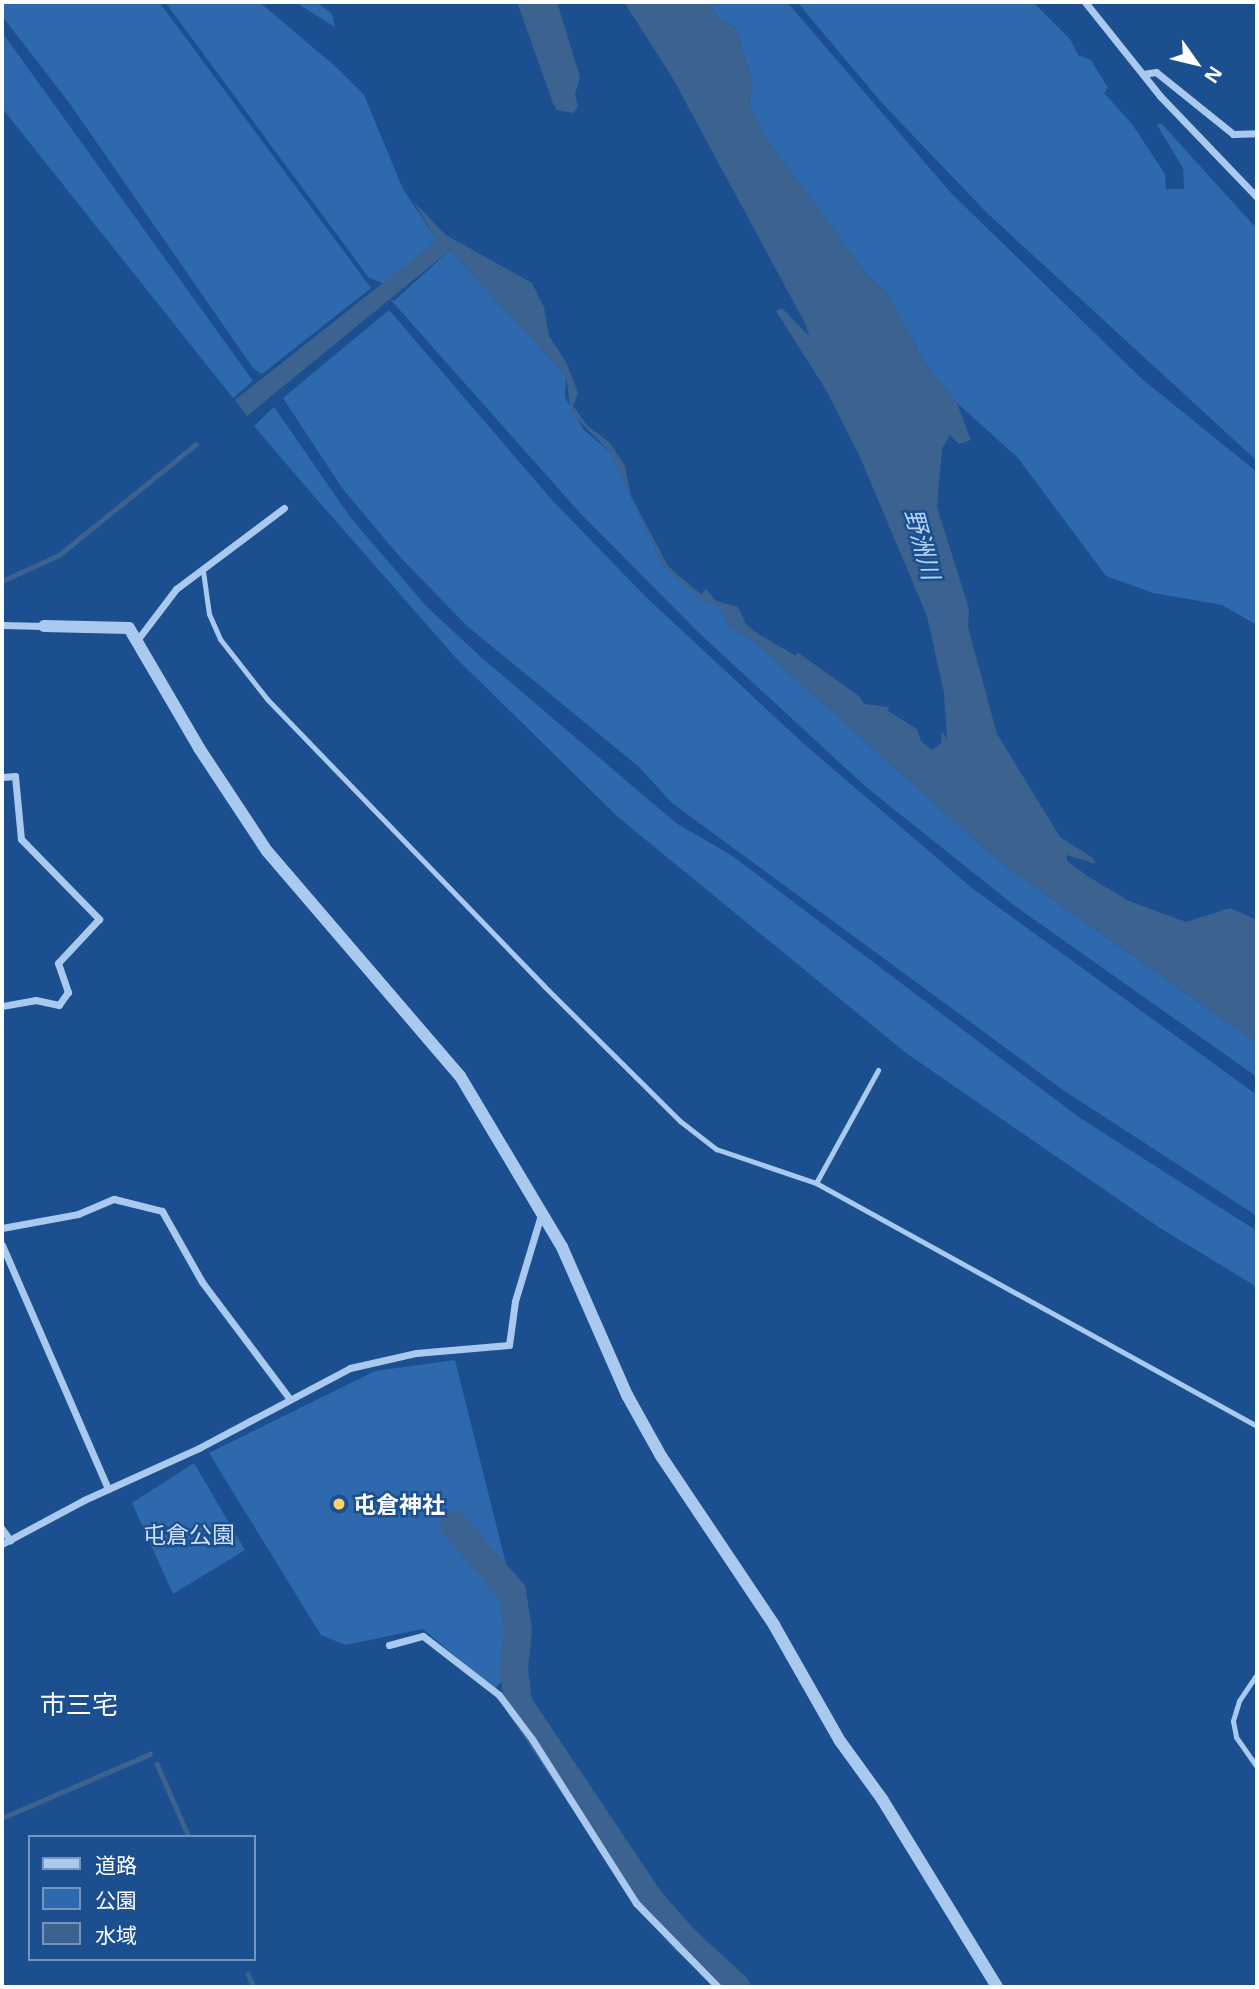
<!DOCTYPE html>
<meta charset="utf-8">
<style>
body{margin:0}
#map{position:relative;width:1259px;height:1989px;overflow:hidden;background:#1b4f8f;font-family:"Noto Sans","Noto Sans JP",sans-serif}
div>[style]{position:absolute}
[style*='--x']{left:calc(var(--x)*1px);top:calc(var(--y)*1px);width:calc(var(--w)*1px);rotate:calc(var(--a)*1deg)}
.green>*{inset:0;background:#2e69ad}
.water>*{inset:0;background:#3c6290}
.stream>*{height:4.5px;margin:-2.25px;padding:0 2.25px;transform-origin:2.25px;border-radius:2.25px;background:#3c6290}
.river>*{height:28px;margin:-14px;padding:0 14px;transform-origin:14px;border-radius:14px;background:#3c6290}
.service>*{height:5px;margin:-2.5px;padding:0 2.5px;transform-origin:2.5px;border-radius:2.5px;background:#a9c9ee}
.minor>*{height:7px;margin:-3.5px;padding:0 3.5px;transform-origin:3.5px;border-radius:3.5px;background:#a9c9ee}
.tertiary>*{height:12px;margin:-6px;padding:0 6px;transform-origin:6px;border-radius:6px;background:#a9c9ee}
.dots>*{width:19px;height:19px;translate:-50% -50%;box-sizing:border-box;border:4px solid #1b4f8f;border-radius:50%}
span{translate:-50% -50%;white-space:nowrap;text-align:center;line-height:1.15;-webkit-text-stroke:5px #1b4f8f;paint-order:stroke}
.poi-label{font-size:23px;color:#fff;font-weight:700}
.left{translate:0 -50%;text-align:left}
.park-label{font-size:23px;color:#cfe3fa}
.water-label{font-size:24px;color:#b5d3f5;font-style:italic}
.quarter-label{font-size:26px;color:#fff}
.frame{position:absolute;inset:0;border:4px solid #fff;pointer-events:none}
.legend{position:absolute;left:28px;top:1835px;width:228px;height:126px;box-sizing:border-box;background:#1b4f8f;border:2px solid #7695bc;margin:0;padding:9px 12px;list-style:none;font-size:21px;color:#fff}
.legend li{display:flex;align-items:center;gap:14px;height:35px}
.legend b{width:35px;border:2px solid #7695bc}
.north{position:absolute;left:1161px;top:28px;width:70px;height:70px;-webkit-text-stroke:5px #1b4f8f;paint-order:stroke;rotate:124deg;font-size:19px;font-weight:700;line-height:28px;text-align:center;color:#fff}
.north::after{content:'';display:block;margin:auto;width:24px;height:32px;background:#fff;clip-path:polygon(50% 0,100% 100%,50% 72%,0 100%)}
</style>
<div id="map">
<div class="green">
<div style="clip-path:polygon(2px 2px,159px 2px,371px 288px,262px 374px,253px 368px,70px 104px,2px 16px)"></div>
<div style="clip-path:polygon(165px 2px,259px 2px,335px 66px,364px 95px,403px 189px,437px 240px,385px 284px,369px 278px)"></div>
<div style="clip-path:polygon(295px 2px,317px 2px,332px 14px,335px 27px)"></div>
<div style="clip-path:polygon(709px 2px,787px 2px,951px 193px,1142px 379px,1257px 472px,1257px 625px,1222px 605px,1153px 593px,1106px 576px,1018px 458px,957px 403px,926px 365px,886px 293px,867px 275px,769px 143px,749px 104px,752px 79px,735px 27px,719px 20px)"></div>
<div style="clip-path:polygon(797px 2px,1033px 2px,1070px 39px,1078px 55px,1091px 60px,1108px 88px,1104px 93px,1132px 124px,1165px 174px,1166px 189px,1184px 189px,1183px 168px,1160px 130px,1157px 124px,1162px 124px,1257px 229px,1257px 461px,987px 213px,882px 103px)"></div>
<div style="clip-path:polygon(2px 32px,253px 381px,233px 398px,2px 108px)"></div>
<div style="clip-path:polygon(450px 250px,566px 376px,565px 397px,584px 430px,611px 453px,663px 566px,720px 608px,729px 626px,750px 638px,1002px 864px,1257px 1043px,1257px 1077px,1015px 906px,866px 787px,699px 633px,580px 513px,390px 299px,394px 301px)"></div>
<div style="clip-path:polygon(389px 310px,552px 500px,646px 597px,805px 745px,972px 888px,1257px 1095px,1257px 1216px,1063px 1090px,672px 803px,639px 767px,467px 626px,400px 557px,342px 488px,283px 398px)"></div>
<div style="clip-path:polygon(274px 407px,351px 518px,426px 606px,482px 658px,676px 823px,731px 855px,1080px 1118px,1257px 1231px,1257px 1287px,1160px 1228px,906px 1053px,618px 817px,457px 659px,312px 494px,254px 426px)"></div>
<div style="clip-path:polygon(455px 1360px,529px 1656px,494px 1689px,423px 1629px,345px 1645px,321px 1635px,209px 1453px,375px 1371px)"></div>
<div style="clip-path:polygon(194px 1463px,245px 1550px,173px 1594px,132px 1503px)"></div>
</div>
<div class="water">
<div style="clip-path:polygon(517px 2px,557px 2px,580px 77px,575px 95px,578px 107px,573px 113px,557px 110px,553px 103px)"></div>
<div style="clip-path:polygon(624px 2px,709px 2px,719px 20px,735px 27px,752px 79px,749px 104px,769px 143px,867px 275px,886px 293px,926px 365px,957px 403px,971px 440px,959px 444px,950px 435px,942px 449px,937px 507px,969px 609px,968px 627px,997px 734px,1060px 837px,1093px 858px,1096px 864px,1067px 855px,1067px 861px,1089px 877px,1129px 901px,1186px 922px,1230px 908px,1257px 920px,1257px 1043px,1002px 864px,750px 638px,729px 626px,720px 608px,701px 600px,663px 566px,611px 453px,571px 413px,566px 376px,450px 250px,247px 416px,235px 400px,437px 240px,413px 201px,446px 235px,532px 283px,544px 307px,549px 336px,566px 362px,578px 393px,573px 406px,588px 426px,610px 443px,625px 466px,631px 496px,668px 566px,701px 595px,706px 589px,716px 601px,738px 607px,746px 624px,758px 634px,796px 656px,797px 652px,859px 696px,864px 704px,889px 707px,888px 711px,917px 729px,921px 741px,932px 750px,941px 743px,942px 731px,947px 740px,944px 693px,927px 616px,860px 457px,826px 390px,776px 311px,782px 308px,809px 336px,806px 325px,672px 77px)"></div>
</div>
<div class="stream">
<div style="--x:2;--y:581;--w:63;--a:-24.5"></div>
<div style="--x:59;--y:555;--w:176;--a:-39"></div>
<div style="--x:157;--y:1764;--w:80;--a:66.3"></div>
<div style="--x:2;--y:1818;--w:161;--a:-23.4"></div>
<div style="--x:248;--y:1974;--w:14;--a:65"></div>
</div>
<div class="river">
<div style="--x:454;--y:1525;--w:89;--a:49.1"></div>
<div style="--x:512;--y:1592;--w:38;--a:81"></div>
<div style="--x:518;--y:1630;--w:39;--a:96"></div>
<div style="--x:514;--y:1669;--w:34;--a:83"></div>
<div style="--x:518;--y:1703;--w:237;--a:56.2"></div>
<div style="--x:650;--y:1900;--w:52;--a:48.9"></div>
<div style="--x:684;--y:1939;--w:71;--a:42.7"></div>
</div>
<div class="service">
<div style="--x:203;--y:571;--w:43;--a:82.1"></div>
<div style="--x:209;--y:614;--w:27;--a:66"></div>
<div style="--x:220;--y:639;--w:76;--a:51.9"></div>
<div style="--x:267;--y:699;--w:399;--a:46"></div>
<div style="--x:544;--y:986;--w:192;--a:44.8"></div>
<div style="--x:680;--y:1121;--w:46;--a:37.9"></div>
<div style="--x:716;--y:1149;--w:106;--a:18.8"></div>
<div style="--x:816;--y:1183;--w:504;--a:28.86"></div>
<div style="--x:816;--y:1183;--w:129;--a:-61.2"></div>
<div style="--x:1257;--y:1674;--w:32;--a:124"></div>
<div style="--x:1239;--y:1701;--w:21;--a:107"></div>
<div style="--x:1233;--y:1721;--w:16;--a:79"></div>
<div style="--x:1236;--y:1737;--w:37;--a:55"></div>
</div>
<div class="minor">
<div style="--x:1085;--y:2;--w:120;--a:51.4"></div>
<div style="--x:1160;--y:96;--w:140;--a:46.2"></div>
<div style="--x:1143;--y:74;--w:13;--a:-9"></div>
<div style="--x:1156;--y:72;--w:99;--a:38.8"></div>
<div style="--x:1233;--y:134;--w:24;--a:-2"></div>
<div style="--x:2;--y:625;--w:42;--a:1.4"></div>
<div style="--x:138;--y:639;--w:63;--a:-52.8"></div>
<div style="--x:176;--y:589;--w:135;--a:-36.9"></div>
<div style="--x:2;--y:777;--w:13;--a:-4"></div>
<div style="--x:15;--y:776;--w:63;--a:84.6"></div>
<div style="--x:21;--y:839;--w:112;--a:45.7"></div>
<div style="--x:99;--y:919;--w:60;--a:133"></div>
<div style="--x:58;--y:963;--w:31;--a:71"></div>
<div style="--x:68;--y:992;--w:16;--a:125"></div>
<div style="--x:59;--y:1005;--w:24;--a:-168"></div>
<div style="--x:36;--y:1000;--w:35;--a:170"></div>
<div style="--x:2;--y:1228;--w:77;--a:-10.4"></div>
<div style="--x:78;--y:1214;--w:39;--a:-23"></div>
<div style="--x:114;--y:1199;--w:49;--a:14"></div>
<div style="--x:162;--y:1211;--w:81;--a:60.6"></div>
<div style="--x:202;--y:1282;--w:146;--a:53.1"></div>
<div style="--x:2;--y:1245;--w:266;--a:66.5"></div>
<div style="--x:2;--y:1529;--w:14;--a:54"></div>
<div style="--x:2;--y:1544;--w:93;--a:-28.2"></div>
<div style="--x:84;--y:1500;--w:126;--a:-24.3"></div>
<div style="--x:199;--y:1448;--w:171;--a:-27.9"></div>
<div style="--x:350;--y:1368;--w:68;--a:-12.8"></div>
<div style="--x:416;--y:1353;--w:93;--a:-4.9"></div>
<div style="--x:509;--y:1345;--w:44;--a:-82.2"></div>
<div style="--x:515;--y:1301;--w:90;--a:-73.2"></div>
<div style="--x:389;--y:1645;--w:35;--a:-15"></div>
<div style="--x:423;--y:1636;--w:96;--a:37.8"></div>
<div style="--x:499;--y:1695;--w:55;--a:53.1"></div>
<div style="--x:532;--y:1739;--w:194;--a:57.6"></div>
<div style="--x:636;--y:1903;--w:117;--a:45.7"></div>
</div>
<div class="tertiary">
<div style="--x:44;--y:626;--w:85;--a:1.3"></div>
<div style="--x:129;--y:628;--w:139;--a:59.7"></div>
<div style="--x:199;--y:748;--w:123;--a:56.6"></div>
<div style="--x:267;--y:851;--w:296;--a:49.4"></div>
<div style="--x:460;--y:1076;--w:199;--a:59.2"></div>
<div style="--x:562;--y:1247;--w:162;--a:66.3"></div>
<div style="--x:627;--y:1395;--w:70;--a:60.9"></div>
<div style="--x:661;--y:1456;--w:203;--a:56.2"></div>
<div style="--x:774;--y:1625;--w:133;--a:60.4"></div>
<div style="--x:840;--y:1741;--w:72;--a:54.1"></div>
<div style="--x:882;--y:1799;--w:220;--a:58.5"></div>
</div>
<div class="dots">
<div style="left:339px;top:1504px;background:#ffd166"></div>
</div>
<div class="poi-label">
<span class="left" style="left:353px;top:1504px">屯倉神社</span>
</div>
<div class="park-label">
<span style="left:189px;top:1534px">屯倉公園</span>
</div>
<div class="water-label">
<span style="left:923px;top:544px;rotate:75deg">野洲川</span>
</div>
<div class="quarter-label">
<span style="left:79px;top:1705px">市三宅</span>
</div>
<div class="frame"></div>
<ul class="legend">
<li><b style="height:9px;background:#a9c9ee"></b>道路</li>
<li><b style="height:19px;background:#2e69ad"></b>公園</li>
<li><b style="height:19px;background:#3c6290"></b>水域</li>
</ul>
<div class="north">N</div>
</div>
